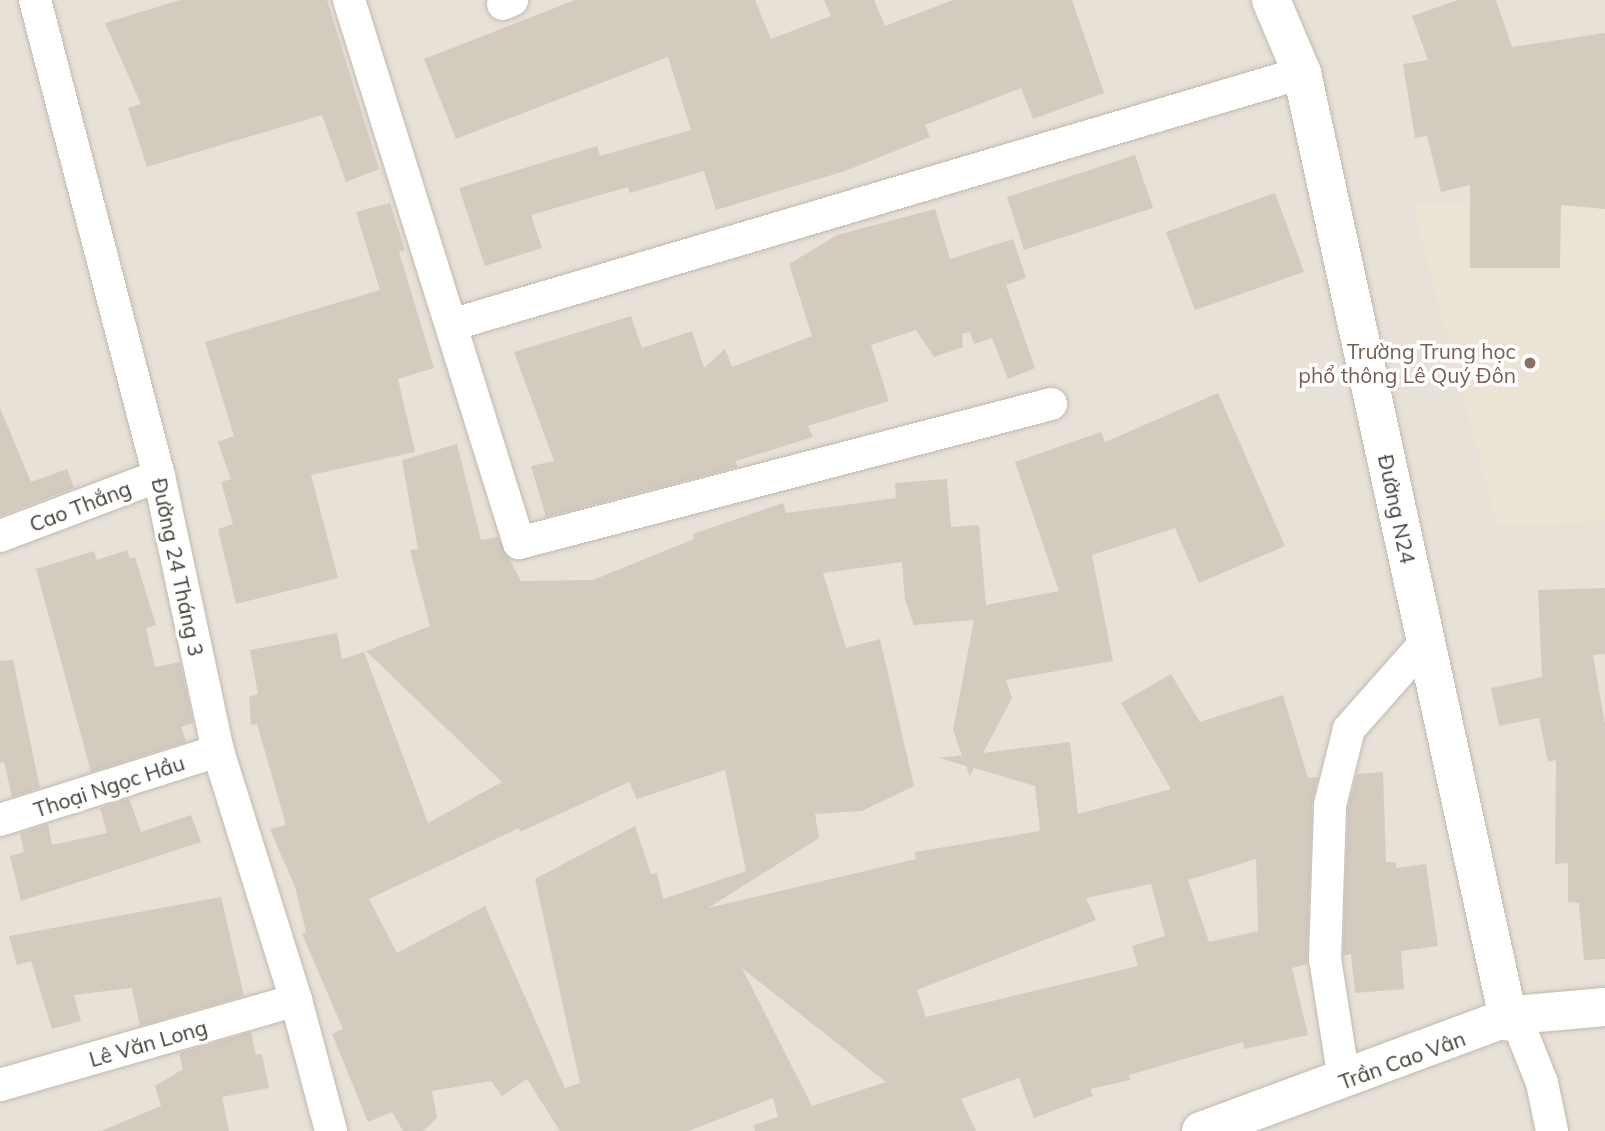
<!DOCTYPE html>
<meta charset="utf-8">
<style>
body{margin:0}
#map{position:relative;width:1605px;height:1131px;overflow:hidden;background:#f3f0e9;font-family:Mulish,sans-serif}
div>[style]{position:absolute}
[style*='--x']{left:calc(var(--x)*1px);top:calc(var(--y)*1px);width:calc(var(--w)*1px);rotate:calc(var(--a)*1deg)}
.residential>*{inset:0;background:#e7e1d8}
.education>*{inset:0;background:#ebe4d4}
.building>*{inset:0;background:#d4cbbf}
.roads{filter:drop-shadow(0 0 2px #c1baaf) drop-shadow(0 0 2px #c1baaf)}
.minor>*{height:32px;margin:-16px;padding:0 16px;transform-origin:16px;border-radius:16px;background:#fff}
.tertiary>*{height:38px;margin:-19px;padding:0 19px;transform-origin:19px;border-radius:19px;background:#fff}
.dots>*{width:19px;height:19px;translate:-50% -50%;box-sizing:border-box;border:4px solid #fff;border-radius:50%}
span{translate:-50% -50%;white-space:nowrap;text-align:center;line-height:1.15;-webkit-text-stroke:7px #fff;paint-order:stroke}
.education-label{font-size:21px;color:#785e54}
.right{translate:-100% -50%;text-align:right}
.street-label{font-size:21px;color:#464038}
</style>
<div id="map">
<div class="residential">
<div style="clip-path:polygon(0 0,1605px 0,1605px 1131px,0 1131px)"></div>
</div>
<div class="education">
<div style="clip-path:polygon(1412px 203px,1605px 203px,1605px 522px,1497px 525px)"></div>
</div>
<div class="building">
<div style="clip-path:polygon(180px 0,327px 0,379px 169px,346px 182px,322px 115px,147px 167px,128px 108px,141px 104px,105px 23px)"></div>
<div style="clip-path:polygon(575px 0,755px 0,771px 39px,831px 16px,824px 0,874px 0,885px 26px,953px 0,1072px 0,1104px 93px,1033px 119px,1021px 88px,925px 125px,930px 137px,845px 171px,716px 210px,704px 171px,630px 193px,628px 187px,531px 215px,542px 248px,485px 266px,459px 188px,597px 146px,600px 156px,691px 130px,668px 57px,456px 139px,424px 59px)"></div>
<div style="clip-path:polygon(1458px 0,1496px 0,1512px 47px,1605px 33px,1605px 209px,1561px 205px,1560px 268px,1470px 268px,1470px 185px,1441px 192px,1427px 136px,1415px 138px,1403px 64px,1428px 60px,1412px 16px)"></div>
<div style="clip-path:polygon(1135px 155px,1153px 208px,1024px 250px,1007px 197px)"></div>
<div style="clip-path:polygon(1275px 193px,1304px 272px,1195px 310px,1166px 232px)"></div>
<div style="clip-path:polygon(390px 203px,405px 250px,399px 252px,434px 368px,398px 379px,415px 452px,311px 475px,338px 578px,236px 604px,218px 529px,233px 524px,221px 482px,231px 479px,218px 442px,234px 436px,205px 342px,380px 290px,356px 212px)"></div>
<div style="clip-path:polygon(935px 209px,950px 259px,1013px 239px,1026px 278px,1006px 285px,1035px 368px,1008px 379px,992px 338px,974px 344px,970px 332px,962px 334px,963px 347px,934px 357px,916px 330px,871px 345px,889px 401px,808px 426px,813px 437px,736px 461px,737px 467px,546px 517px,531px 466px,554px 461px,514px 352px,631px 316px,642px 348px,692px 331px,704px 368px,725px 349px,732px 367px,812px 336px,789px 264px,837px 235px)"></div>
<div style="clip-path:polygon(evenodd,1218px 393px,1285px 546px,1199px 583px,1175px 528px,1092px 555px,1113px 661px,1006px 680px,1012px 698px,983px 753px,1070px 742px,1078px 814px,1171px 789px,1121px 703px,1171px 674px,1200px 722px,1283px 695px,1308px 778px,1318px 777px,1312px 804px,1307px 964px,1292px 968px,1308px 1035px,1244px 1049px,1243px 1042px,1129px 1075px,1130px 1080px,1090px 1089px,1093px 1096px,1034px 1118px,1019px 1078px,961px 1099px,976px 1131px,755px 1131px,754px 1125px,778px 1117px,773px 1098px,689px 1131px,560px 1131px,527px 1079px,502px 1096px,491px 1081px,432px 1091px,437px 1118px,423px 1131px,403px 1131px,392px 1112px,368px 1122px,332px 1034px,343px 1029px,302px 934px,306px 932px,295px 887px,270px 829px,286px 825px,257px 724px,251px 725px,249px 697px,258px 694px,250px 650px,337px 633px,342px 659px,364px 652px,428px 823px,502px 782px,366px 651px,430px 626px,410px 550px,418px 549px,402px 460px,457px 444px,481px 540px,498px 537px,521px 581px,593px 580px,694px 539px,693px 534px,783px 503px,786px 513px,896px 498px,895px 483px,947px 479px,951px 527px,979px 525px,986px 605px,1059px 591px,1015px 462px,1101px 432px,1105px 442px,1218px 393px,902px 562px,905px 600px,914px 625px,974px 620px,953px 730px,962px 755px,939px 758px,966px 766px,970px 776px,974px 768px,1035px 786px,1040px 831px,915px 852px,916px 859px,708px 908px,819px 838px,815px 814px,862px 811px,914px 786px,880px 639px,846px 648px,823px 573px,902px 562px,1218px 393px,725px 770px,746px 871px,663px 899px,657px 873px,651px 874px,635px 826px,535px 879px,580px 1083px,565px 1088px,485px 906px,397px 953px,369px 899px,519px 828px,520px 832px,629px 782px,637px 799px,725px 770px,1218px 393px,1256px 859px,1258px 931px,1209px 942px,1188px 880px,1256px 859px,1218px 393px,1151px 884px,1165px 936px,1132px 946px,1138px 966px,926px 1017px,917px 990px,1096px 920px,1086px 898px,1151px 884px,1218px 393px,742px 968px,886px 1082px,812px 1106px,742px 968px)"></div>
<div style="clip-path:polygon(0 408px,31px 482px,67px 469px,74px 488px,0 516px)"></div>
<div style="clip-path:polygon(127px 550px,130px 559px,135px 557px,156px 625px,146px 628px,155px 667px,180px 662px,193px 723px,181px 727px,186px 742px,91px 772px,36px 569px,94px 551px,97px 560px)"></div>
<div style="clip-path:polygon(1605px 588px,1605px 654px,1593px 655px,1605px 724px,1605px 959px,1584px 960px,1579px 903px,1568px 902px,1568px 863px,1555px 864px,1556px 760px,1548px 762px,1539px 718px,1499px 726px,1491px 688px,1542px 677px,1538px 590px)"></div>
<div style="clip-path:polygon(13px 660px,40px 788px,12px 797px,4px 762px,0 763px,0 661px)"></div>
<div style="clip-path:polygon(1383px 772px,1386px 862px,1396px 862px,1396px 868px,1426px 864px,1438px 946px,1401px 951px,1404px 989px,1355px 993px,1351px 954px,1343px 956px,1348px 808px,1357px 774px)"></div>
<div style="clip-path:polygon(129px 798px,141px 832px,191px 815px,201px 842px,21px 901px,10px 856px,24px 852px,20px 833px,48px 824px,52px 845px,107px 833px,100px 808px)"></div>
<div style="clip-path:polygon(221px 897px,244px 996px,140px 1026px,132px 988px,74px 995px,81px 1021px,52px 1029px,31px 961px,17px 965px,9px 936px)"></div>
<div style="clip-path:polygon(251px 1032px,256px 1055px,262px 1054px,269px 1088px,222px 1097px,229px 1131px,101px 1131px,161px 1106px,155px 1086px,183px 1069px,179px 1053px)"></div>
</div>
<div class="roads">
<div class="minor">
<div style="--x:35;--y:0;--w:492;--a:75.4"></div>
<div style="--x:159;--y:476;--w:281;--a:77.9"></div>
<div style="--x:218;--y:751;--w:261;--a:72.6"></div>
<div style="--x:296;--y:1000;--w:136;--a:75"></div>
<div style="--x:349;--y:0;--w:569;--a:72.62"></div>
<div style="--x:519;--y:543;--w:550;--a:-14.64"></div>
<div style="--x:503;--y:4;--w:10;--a:-24"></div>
<div style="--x:451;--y:325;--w:888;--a:-16.5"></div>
<div style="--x:0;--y:536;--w:170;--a:-20.7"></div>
<div style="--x:0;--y:820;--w:229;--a:-17.6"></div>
<div style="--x:1515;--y:1015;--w:73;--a:68.3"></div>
<div style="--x:1542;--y:1083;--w:49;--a:78.2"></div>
<div style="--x:1344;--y:1080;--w:122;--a:-98.9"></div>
<div style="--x:1325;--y:959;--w:154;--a:-88.1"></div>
<div style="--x:1330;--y:805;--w:78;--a:-76"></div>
<div style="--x:1349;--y:729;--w:116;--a:-48.5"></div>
<div style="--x:0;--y:1085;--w:308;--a:-16"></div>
</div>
<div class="tertiary">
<div style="--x:1271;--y:0;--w:79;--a:67"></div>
<div style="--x:1302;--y:73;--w:971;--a:77.7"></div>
<div style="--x:1201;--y:1131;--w:335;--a:-20.3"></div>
<div style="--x:1515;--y:1015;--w:90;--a:-5.1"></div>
</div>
</div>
<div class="dots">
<div style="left:1530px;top:363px;background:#8d6e63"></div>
</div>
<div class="education-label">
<span class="right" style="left:1516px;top:363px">Trường Trung học<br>phổ thông Lê Quý Đôn</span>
</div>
<div class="street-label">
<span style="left:80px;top:506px;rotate:-21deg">Cao Thắng</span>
<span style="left:1397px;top:509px;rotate:78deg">Đường N24</span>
<span style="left:178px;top:567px;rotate:78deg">Đường 24 Tháng 3</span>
<span style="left:109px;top:786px;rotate:-18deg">Thoại Ngọc Hầu</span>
<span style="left:148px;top:1043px;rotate:-16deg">Lê Văn Long</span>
<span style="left:1402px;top:1060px;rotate:-20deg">Trần Cao Vân</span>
</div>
</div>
